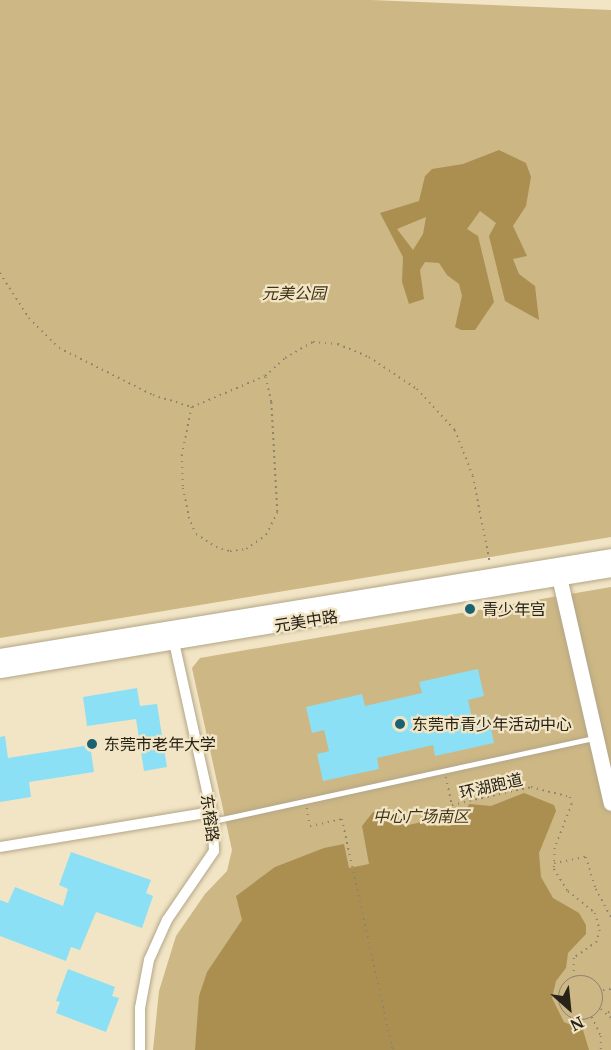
<!DOCTYPE html>
<meta charset="utf-8">
<style>
body{margin:0}
#map{position:relative;width:611px;height:1050px;overflow:hidden;background:#f2e5c5;font-family:"Noto Serif","Noto Sans SC",serif}
div>[style]{position:absolute}
[style*='--x']{left:calc(var(--x)*1px);top:calc(var(--y)*1px);width:calc(var(--w)*1px);rotate:calc(var(--a)*1deg)}
.green>*{inset:0;background:#cdb784}
.water>*{inset:0;background:#aa8f51}
.building>*{inset:0;background:#8be0f5}
.path>*{height:1.5px;margin-top:-0.75px;transform-origin:0;background:repeating-linear-gradient(90deg,#8d846f 0 1.5px,transparent 0 6px)}
.path>.ring{margin:-0.75px;padding:0;box-sizing:content-box;background:none;border:1.5px solid #8d846f;border-radius:50%}
.roads{filter:drop-shadow(0 0 2px #b3a688) drop-shadow(0 0 2px #b3a688)}
.lane>*{height:5px;margin:-2.5px;padding:0 2.5px;transform-origin:2.5px;border-radius:2.5px;background:#fff}
.street>*{height:10px;margin:-5px;padding:0 5px;transform-origin:5px;border-radius:5px;background:#fff}
.secondary>*{height:15px;margin:-7.5px;padding:0 7.5px;transform-origin:7.5px;border-radius:7.5px;background:#fff}
.dots>*{width:16px;height:16px;translate:-50% -50%;box-sizing:border-box;border:3px solid #f2e5c5;border-radius:50%}
span{translate:-50% -50%;white-space:nowrap;text-align:center;line-height:1.15;-webkit-text-stroke:4.5px #f2e5c5;paint-order:stroke}
.park-label{font-size:16px;color:#403417;font-style:italic}
.poi-label{font-size:16px;color:#282318}
.left{translate:0 -50%;text-align:left}
.street-label{font-size:16px;color:#282318}
.north{position:absolute;left:539px;top:978px;width:60px;height:60px;-webkit-text-stroke:4px #f2e5c5;paint-order:stroke;rotate:153deg;font-size:16px;font-weight:700;line-height:24px;text-align:center;color:#282318}
.north::after{content:'';display:block;margin:auto;width:21px;height:27px;background:#282318;clip-path:polygon(50% 0,100% 100%,50% 72%,0 100%)}
</style>
<div id="map">
<div class="green">
<div style="clip-path:polygon(0 0,371px 0,611px 10px,611px 537px,0 638px)"></div>
<div style="clip-path:polygon(611px 587px,611px 1050px,153px 1050px,159px 991px,176px 936px,205px 894px,227px 871px,232px 850px,192px 668px,200px 658px)"></div>
</div>
<div class="water">
<div style="clip-path:polygon(evenodd,499px 150px,526px 163px,531px 177px,526px 206px,513px 226px,527px 256px,513px 259px,519px 274px,535px 286px,539px 320px,505px 301px,489px 236px,496px 223px,480px 211px,467px 229px,478px 236px,494px 302px,475px 330px,461px 330px,455px 327px,462px 296px,459px 284px,447px 275px,439px 263px,425px 262px,420px 270px,424px 299px,409px 304px,402px 282px,403px 257px,380px 213px,419px 201px,425px 176px,432px 169px,463px 164px,499px 150px,426px 217px,423px 234px,413px 250px,397px 229px,426px 217px)"></div>
<div style="clip-path:polygon(524px 793px,554px 805px,556px 811px,539px 853px,541px 877px,553px 898px,579px 913px,586px 925px,586px 934px,568px 953px,566px 968px,556px 981px,552px 998px,564px 1022px,583px 1030px,589px 1050px,195px 1050px,199px 996px,207px 972px,242px 920px,236px 896px,275px 867px,324px 848px,344px 844px,349px 868px,369px 864px,362px 826px,373px 812px,398px 815px,404px 826px,440px 818px,462px 824px,469px 804px,491px 806px)"></div>
</div>
<div class="building">
<div style="clip-path:polygon(478px 669px,484px 696px,468px 700px,472px 718px,488px 715px,494px 743px,435px 756px,433px 745px,377px 758px,379px 769px,323px 781px,317px 754px,329px 751px,324px 730px,312px 733px,306px 707px,362px 694px,365px 706px,422px 693px,419px 682px)"></div>
<div style="clip-path:polygon(137px 688px,140px 706px,157px 704px,167px 767px,144px 771px,136px 719px,87px 726px,83px 697px)"></div>
<div style="clip-path:polygon(5px 736px,8px 758px,90px 745px,94px 772px,29px 782px,31px 797px,0 802px,0 737px)"></div>
<div style="clip-path:polygon(71px 852px,151px 880px,146px 893px,153px 896px,142px 928px,96px 912px,80px 950px,71px 947px,66px 961px,0 936px,0 900px,8px 903px,15px 887px,63px 906px,68px 889px,59px 885px)"></div>
<div style="clip-path:polygon(68px 969px,115px 987px,112px 996px,119px 998px,106px 1032px,56px 1013px,60px 1002px,56px 1001px)"></div>
</div>
<div class="path">
<div style="--x:0;--y:273;--w:54;--a:57.2"></div>
<div style="--x:29;--y:318;--w:42;--a:45"></div>
<div style="--x:59;--y:348;--w:105;--a:26.6"></div>
<div style="--x:153;--y:395;--w:41;--a:17.1"></div>
<div style="--x:192;--y:407;--w:79;--a:-23"></div>
<div style="--x:265;--y:376;--w:27;--a:-42"></div>
<div style="--x:285;--y:358;--w:32;--a:-30"></div>
<div style="--x:313;--y:342;--w:25;--a:5"></div>
<div style="--x:338;--y:344;--w:34;--a:23"></div>
<div style="--x:369;--y:357;--w:58;--a:33.7"></div>
<div style="--x:417;--y:389;--w:56;--a:47.2"></div>
<div style="--x:455;--y:430;--w:49;--a:68.6"></div>
<div style="--x:473;--y:476;--w:89;--a:78.9"></div>
<div style="--x:192;--y:407;--w:49;--a:101.8"></div>
<div style="--x:182;--y:455;--w:33;--a:88"></div>
<div style="--x:183;--y:488;--w:30;--a:78"></div>
<div style="--x:189;--y:517;--w:18;--a:68"></div>
<div style="--x:196;--y:534;--w:24;--a:33"></div>
<div style="--x:216;--y:547;--w:15;--a:16"></div>
<div style="--x:230;--y:551;--w:16;--a:-7"></div>
<div style="--x:246;--y:549;--w:24;--a:-35"></div>
<div style="--x:266;--y:535;--w:25;--a:-64"></div>
<div style="--x:277;--y:512;--w:110;--a:-93.1"></div>
<div style="--x:271;--y:402;--w:26;--a:-103"></div>
<div style="--x:446;--y:777;--w:29;--a:78"></div>
<div style="--x:452;--y:805;--w:81;--a:-12.8"></div>
<div style="--x:531;--y:787;--w:40;--a:14.4"></div>
<div style="--x:570;--y:797;--w:7;--a:74"></div>
<div style="--x:572;--y:804;--w:47;--a:111.1"></div>
<div style="--x:555;--y:848;--w:21;--a:93"></div>
<div style="--x:554;--y:869;--w:26;--a:58"></div>
<div style="--x:568;--y:891;--w:35;--a:39"></div>
<div style="--x:595;--y:913;--w:18;--a:74"></div>
<div style="--x:600;--y:930;--w:12;--a:104"></div>
<div style="--x:597;--y:942;--w:28;--a:145"></div>
<div style="--x:574;--y:958;--w:19;--a:90"></div>
<div style="--x:307;--y:808;--w:18;--a:81"></div>
<div style="--x:310;--y:826;--w:33;--a:-12"></div>
<div style="--x:342;--y:819;--w:237;--a:77.6"></div>
<div style="--x:554;--y:863;--w:33;--a:-11"></div>
<div style="--x:586;--y:857;--w:34;--a:73"></div>
<div style="--x:596;--y:889;--w:32;--a:62"></div>
<div class="ring" style="left:559px;top:976px;width:42.5px;height:42.5px"></div>
<div style="--x:603;--y:990;--w:8;--a:-7"></div>
<div style="--x:601;--y:1009;--w:13;--a:42"></div>
<div style="--x:608;--y:1013;--w:6;--a:-59"></div>
<div style="--x:592;--y:1017;--w:21;--a:65"></div>
<div style="--x:601;--y:1036;--w:14;--a:90"></div>
</div>
<div class="roads">
<div class="lane">
<div style="--x:213;--y:821;--w:390;--a:-12.3"></div>
</div>
<div class="street">
<div style="--x:0;--y:847;--w:214;--a:-9.4"></div>
<div style="--x:140;--y:1050;--w:42;--a:-90"></div>
<div style="--x:140;--y:1008;--w:49;--a:-79.4"></div>
<div style="--x:149;--y:960;--w:44;--a:-65.8"></div>
<div style="--x:167;--y:920;--w:83;--a:-55.7"></div>
<div style="--x:214;--y:851;--w:33;--a:-92"></div>
<div style="--x:213;--y:818;--w:180;--a:-102.5"></div>
</div>
<div class="secondary">
<div style="--x:557;--y:568;--w:241;--a:77.1"></div>
<div style="--x:0;--y:656;--w:619;--a:-9.29"></div>
<div style="--x:0;--y:670;--w:619;--a:-9.39"></div>
</div>
</div>
<div class="dots">
<div style="left:470px;top:609px;background:#1a6271"></div>
<div style="left:400px;top:724px;background:#1a6271"></div>
<div style="left:92px;top:744px;background:#1a6271"></div>
</div>
<div class="park-label">
<span style="left:294px;top:293px">元美公园</span>
<span style="left:421px;top:816px">中心广场南区</span>
</div>
<div class="poi-label">
<span class="left" style="left:482px;top:609px">青少年宫</span>
<span class="left" style="left:412px;top:724px">东莞市青少年活动中心</span>
<span class="left" style="left:104px;top:744px">东莞市老年大学</span>
</div>
<div class="street-label">
<span style="left:306px;top:621px;rotate:-9deg">元美中路</span>
<span style="left:491px;top:786px;rotate:-13deg">环湖跑道</span>
<span style="left:210px;top:818px;rotate:82deg">东榕路</span>
</div>
<div class="north">N</div>
</div>
